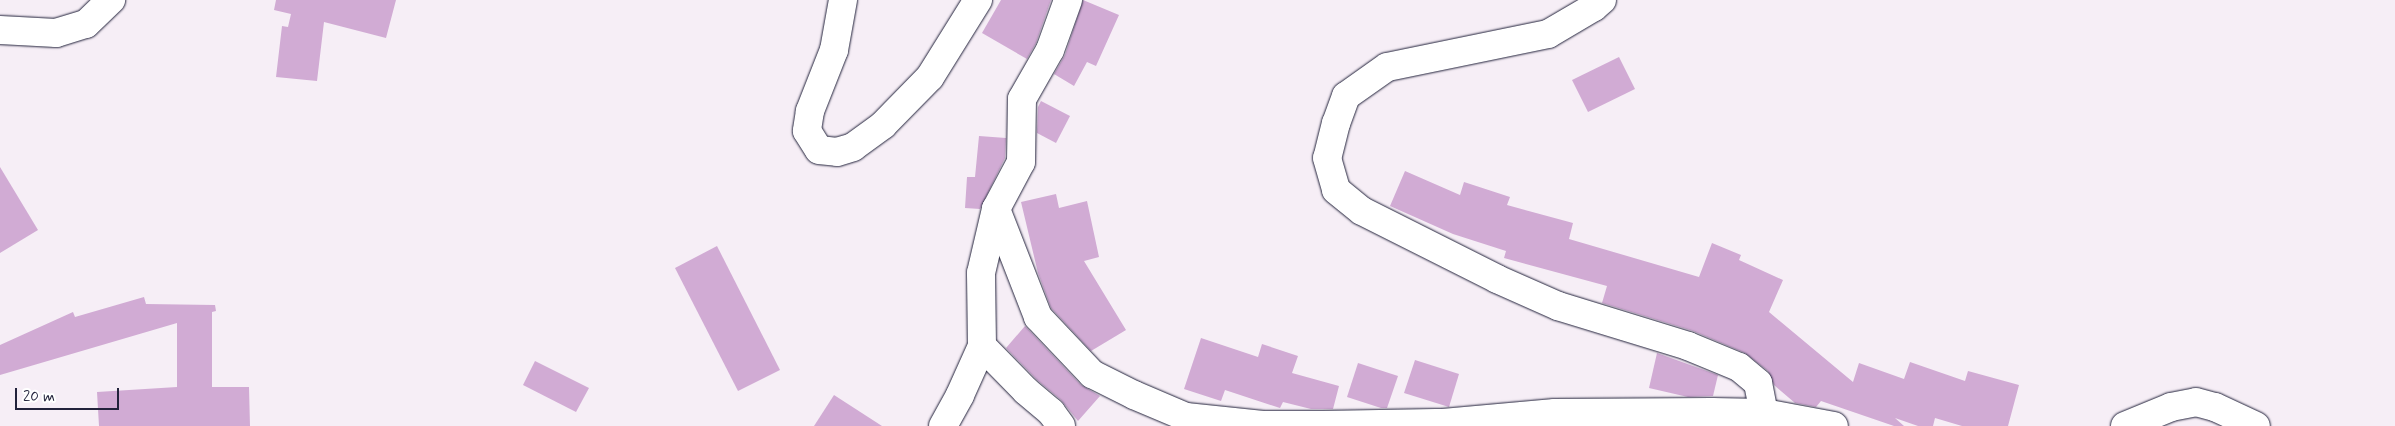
<!DOCTYPE html>
<style>
body{margin:0}
#map{position:relative;width:2395px;height:426px;overflow:hidden;background:#f6eef6;font-family:Mynerve,sans-serif}
div>[style]{position:absolute}
[style*='--x']{left:calc(var(--x)*1px);top:calc(var(--y)*1px);width:calc(var(--w)*1px);rotate:calc(var(--a)*1deg)}
.building>*{inset:0;background:#d1abd4}
.roads{filter:drop-shadow(0 0 1px #22223b) drop-shadow(0 0 1px #22223b)}
.minor>*{height:28px;margin:-14px;padding:0 14px;transform-origin:14px;border-radius:14px;background:#fff}
span{translate:-50% -50%;white-space:nowrap;text-align:center;line-height:1.15;-webkit-text-stroke:5px #fff;paint-order:stroke}
.scale{position:absolute;left:15px;top:388px;width:104px;height:22px;box-sizing:border-box;border:2px solid #22223b;border-top:0;padding-left:6px;font-size:15px;line-height:18px;white-space:nowrap;color:#22223b;-webkit-text-stroke:4px #fff;paint-order:stroke}
</style>
<div id="map">
<div class="building">
<div style="clip-path:polygon(276px 0,396px 0,386px 38px,324px 22px,317px 81px,276px 77px,282px 26px,288px 27px,291px 14px,274px 10px)"></div>
<div style="clip-path:polygon(1001px 0,1051px 0,1036px 43px,1027px 59px,982px 33px)"></div>
<div style="clip-path:polygon(1083px 0,1119px 15px,1096px 66px,1087px 62px,1074px 86px,1054px 74px,1065px 55px)"></div>
<div style="clip-path:polygon(1619px 57px,1635px 89px,1588px 112px,1572px 80px)"></div>
<div style="clip-path:polygon(1041px 101px,1070px 116px,1056px 143px,1037px 133px,1038px 107px)"></div>
<div style="clip-path:polygon(979px 136px,1006px 138px,1005px 158px,980px 209px,965px 208px,967px 177px,975px 177px)"></div>
<div style="clip-path:polygon(0 167px,38px 230px,0 253px)"></div>
<div style="clip-path:polygon(1405px 171px,1460px 195px,1464px 182px,1510px 197px,1507px 205px,1573px 223px,1569px 239px,1699px 277px,1712px 243px,1741px 255px,1739px 260px,1783px 280px,1769px 312px,1853px 382px,1859px 363px,1904px 379px,1910px 362px,1965px 381px,1968px 371px,2019px 385px,2008px 426px,1962px 426px,1935px 418px,1933px 426px,1918px 426px,1895px 418px,1904px 426px,1894px 426px,1821px 401px,1816px 407px,1795px 403px,1774px 385px,1768px 371px,1745px 353px,1693px 331px,1602px 303px,1607px 286px,1504px 258px,1506px 251px,1453px 234px,1390px 206px)"></div>
<div style="clip-path:polygon(1056px 194px,1059px 208px,1087px 201px,1099px 257px,1084px 261px,1126px 330px,1091px 351px,1051px 308px,1038px 273px,1021px 202px)"></div>
<div style="clip-path:polygon(717px 246px,780px 370px,738px 391px,675px 268px)"></div>
<div style="clip-path:polygon(144px 297px,146px 304px,215px 305px,216px 311px,212px 312px,212px 387px,249px 387px,250px 426px,99px 426px,97px 392px,177px 387px,177px 323px,0 375px,0 345px,73px 312px,75px 317px)"></div>
<div style="clip-path:polygon(1025px 326px,1081px 385px,1100px 396px,1078px 421px,1061px 400px,1037px 380px,1006px 348px)"></div>
<div style="clip-path:polygon(1201px 338px,1258px 357px,1262px 344px,1298px 356px,1292px 373px,1339px 386px,1333px 409px,1311px 409px,1283px 402px,1280px 408px,1225px 390px,1221px 401px,1184px 389px)"></div>
<div style="clip-path:polygon(1657px 353px,1718px 375px,1713px 396px,1688px 397px,1649px 388px)"></div>
<div style="clip-path:polygon(1415px 360px,1459px 374px,1449px 407px,1404px 393px)"></div>
<div style="clip-path:polygon(535px 361px,589px 388px,576px 412px,523px 385px)"></div>
<div style="clip-path:polygon(1358px 363px,1398px 376px,1387px 408px,1381px 408px,1347px 397px)"></div>
<div style="clip-path:polygon(834px 395px,882px 426px,814px 426px)"></div>
</div>
<div class="roads">
<div class="minor">
<div style="--x:843;--y:0;--w:51;--a:100.2"></div>
<div style="--x:834;--y:50;--w:66;--a:111.5"></div>
<div style="--x:810;--y:111;--w:20;--a:99"></div>
<div style="--x:807;--y:131;--w:22;--a:58"></div>
<div style="--x:819;--y:150;--w:18;--a:6"></div>
<div style="--x:837;--y:152;--w:17;--a:-17"></div>
<div style="--x:853;--y:147;--w:37;--a:-36"></div>
<div style="--x:883;--y:125;--w:67;--a:-45.6"></div>
<div style="--x:930;--y:77;--w:91;--a:-58.1"></div>
<div style="--x:1602;--y:0;--w:11;--a:139"></div>
<div style="--x:1594;--y:7;--w:53;--a:149.6"></div>
<div style="--x:1548;--y:34;--w:164;--a:168.4"></div>
<div style="--x:1387;--y:67;--w:50;--a:144.7"></div>
<div style="--x:1346;--y:96;--w:29;--a:110"></div>
<div style="--x:1336;--y:123;--w:36;--a:104"></div>
<div style="--x:1327;--y:158;--w:33;--a:74"></div>
<div style="--x:1336;--y:190;--w:33;--a:39"></div>
<div style="--x:1362;--y:211;--w:151;--a:26.7"></div>
<div style="--x:1497;--y:279;--w:67;--a:23.9"></div>
<div style="--x:1558;--y:306;--w:136;--a:17.1"></div>
<div style="--x:1688;--y:346;--w:55;--a:22.4"></div>
<div style="--x:1739;--y:367;--w:25;--a:40"></div>
<div style="--x:1758;--y:383;--w:31;--a:79"></div>
<div style="--x:1764;--y:413;--w:17;--a:135"></div>
<div style="--x:0;--y:30;--w:56;--a:3.1"></div>
<div style="--x:56;--y:33;--w:31;--a:-17"></div>
<div style="--x:86;--y:24;--w:35;--a:-44"></div>
<div style="--x:996;--y:209;--w:116;--a:68.7"></div>
<div style="--x:1038;--y:317;--w:79;--a:46.5"></div>
<div style="--x:1092;--y:374;--w:47;--a:26.6"></div>
<div style="--x:1134;--y:395;--w:56;--a:22.9"></div>
<div style="--x:1186;--y:417;--w:77;--a:5.9"></div>
<div style="--x:1263;--y:425;--w:60;--a:0"></div>
<div style="--x:1323;--y:425;--w:120;--a:-1"></div>
<div style="--x:1443;--y:423;--w:112;--a:-5.1"></div>
<div style="--x:1555;--y:413;--w:157;--a:-0.4"></div>
<div style="--x:1712;--y:412;--w:52;--a:1.1"></div>
<div style="--x:1764;--y:413;--w:71;--a:10.5"></div>
<div style="--x:982;--y:346;--w:63;--a:45.6"></div>
<div style="--x:1026;--y:391;--w:33;--a:40"></div>
<div style="--x:1051;--y:412;--w:17;--a:54"></div>
<div style="--x:943;--y:426;--w:35;--a:-61"></div>
<div style="--x:960;--y:395;--w:54;--a:-65.8"></div>
<div style="--x:982;--y:346;--w:73;--a:-90.8"></div>
<div style="--x:981;--y:273;--w:66;--a:-76.8"></div>
<div style="--x:996;--y:209;--w:53;--a:-62"></div>
<div style="--x:1021;--y:162;--w:63;--a:-89.1"></div>
<div style="--x:1022;--y:99;--w:56;--a:-60.3"></div>
<div style="--x:1050;--y:50;--w:53;--a:-70.2"></div>
<div style="--x:2125;--y:426;--w:50;--a:-22.4"></div>
<div style="--x:2171;--y:407;--w:25;--a:-11"></div>
<div style="--x:2196;--y:402;--w:20;--a:15"></div>
<div style="--x:2215;--y:407;--w:45;--a:24.9"></div>
</div>
</div>
<div class="scale">20 m</div>
</div>
